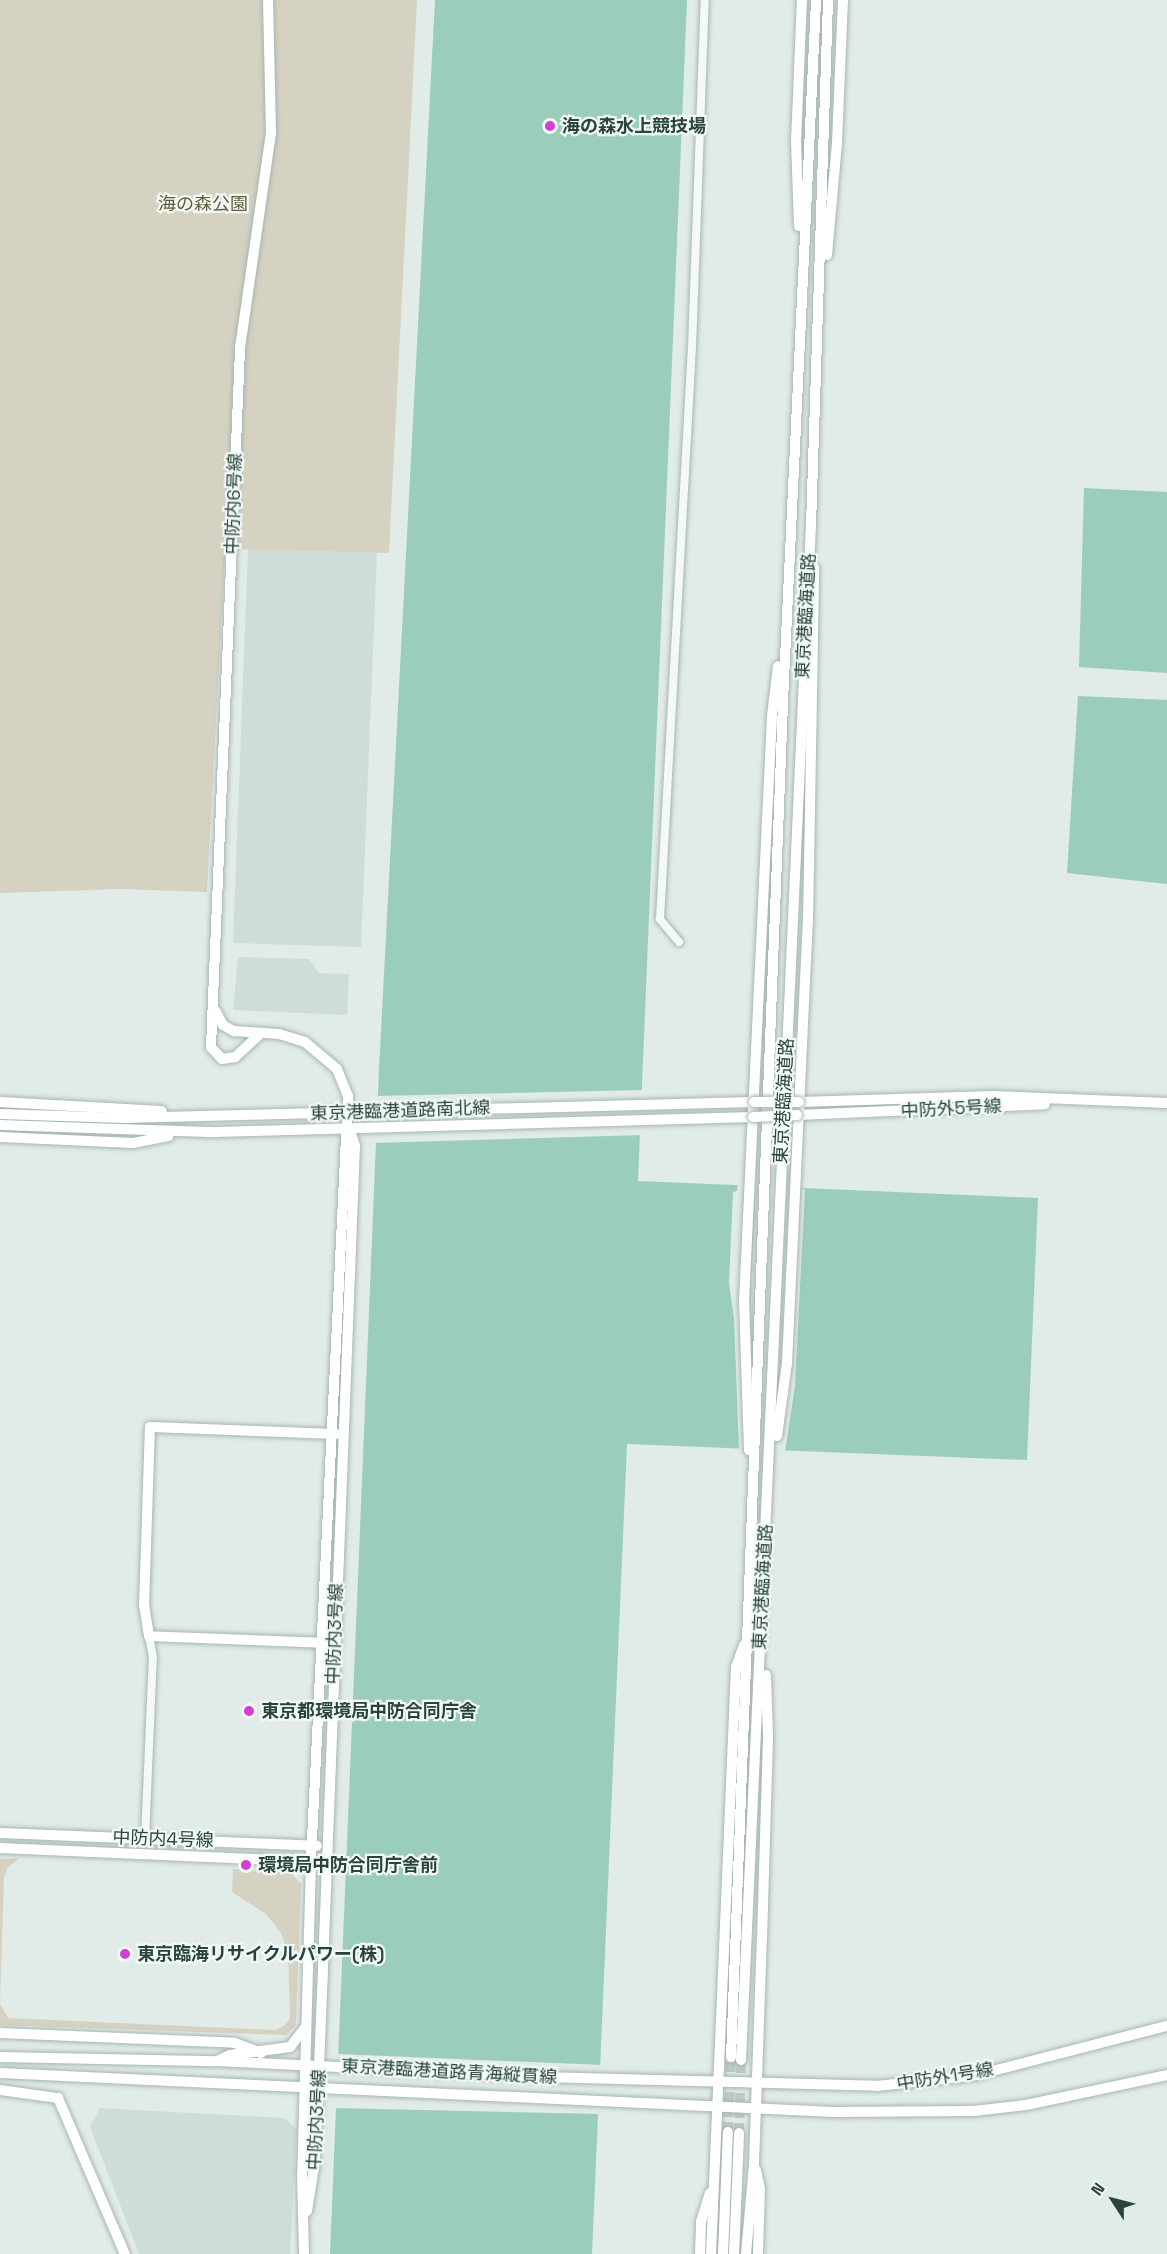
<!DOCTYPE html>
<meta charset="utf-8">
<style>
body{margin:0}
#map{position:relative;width:1167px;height:2254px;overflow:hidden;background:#e1ebe8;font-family:"Space Grotesk","Noto Sans JP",sans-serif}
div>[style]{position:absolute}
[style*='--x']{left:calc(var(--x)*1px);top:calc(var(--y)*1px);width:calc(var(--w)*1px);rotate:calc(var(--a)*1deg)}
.built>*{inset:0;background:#cfddd9}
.green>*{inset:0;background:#d5d2c2}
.water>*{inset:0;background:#9acdba}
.pier>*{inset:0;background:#e1ebe8}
.secondary-tunnel>*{height:10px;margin-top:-5px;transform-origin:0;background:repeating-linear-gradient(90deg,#bccac6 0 10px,transparent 0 15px)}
.roads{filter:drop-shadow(0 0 2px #a6b6b1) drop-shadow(0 0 2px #a6b6b1)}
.street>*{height:8px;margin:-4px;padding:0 4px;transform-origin:4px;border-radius:4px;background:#f4f9f7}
.secondary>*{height:10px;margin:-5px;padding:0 5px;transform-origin:5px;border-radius:5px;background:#fff}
.bridges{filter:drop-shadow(0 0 2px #a6b6b1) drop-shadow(0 0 2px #a6b6b1)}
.secondary-bridge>*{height:10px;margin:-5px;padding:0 5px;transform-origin:5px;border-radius:5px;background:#fff}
.dots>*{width:16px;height:16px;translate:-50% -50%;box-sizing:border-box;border:3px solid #f1f8f6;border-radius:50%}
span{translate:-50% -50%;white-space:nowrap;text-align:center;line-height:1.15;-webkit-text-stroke:4.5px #f1f8f6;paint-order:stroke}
.poi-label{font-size:18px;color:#28443d;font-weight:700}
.left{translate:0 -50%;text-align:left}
.park-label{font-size:18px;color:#605d34}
.street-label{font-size:18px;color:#28443d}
.north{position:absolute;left:1083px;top:2170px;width:60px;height:60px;-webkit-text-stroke:4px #f1f8f6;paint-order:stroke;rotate:306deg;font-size:16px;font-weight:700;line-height:24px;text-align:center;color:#28443d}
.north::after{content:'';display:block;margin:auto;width:21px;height:27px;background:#28443d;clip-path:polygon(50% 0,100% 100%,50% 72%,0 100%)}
</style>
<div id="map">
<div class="built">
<div style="clip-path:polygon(248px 549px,377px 553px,361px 947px,233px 943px)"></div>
<div style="clip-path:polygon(238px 957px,309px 959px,319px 973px,349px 974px,347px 1015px,233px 1010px)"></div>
<div style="clip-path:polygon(100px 2108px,284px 2118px,297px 2129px,290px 2254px,139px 2254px,90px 2127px)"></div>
</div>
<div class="green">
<div style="clip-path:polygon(0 0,417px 0,389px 553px,225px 549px,207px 892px,120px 889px,0 893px)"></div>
<div style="clip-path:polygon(20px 1858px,8px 1867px,4px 1877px,0 2004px,8px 2018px,275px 2030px,284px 2026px,290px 2018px,288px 1952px,281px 1933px,266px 1914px,232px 1892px,233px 1869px,291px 1873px,301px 1884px,296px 2025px,286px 2035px,0 2025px,0 1859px)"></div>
</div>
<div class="water">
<div style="clip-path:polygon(435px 0,687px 0,638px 1181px,1038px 1198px,1027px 1460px,627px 1444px,592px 2254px,330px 2254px,379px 1070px)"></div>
<div style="clip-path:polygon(1084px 488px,1167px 492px,1167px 673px,1079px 667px)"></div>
<div style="clip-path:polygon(1078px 696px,1167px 700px,1167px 884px,1067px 873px)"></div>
</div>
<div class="pier">
<div style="clip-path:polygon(644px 1090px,642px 1135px,373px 1143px,375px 1096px)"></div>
<div style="clip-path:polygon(evenodd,738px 1181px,799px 1183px,799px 1188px,805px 1189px,795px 1386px,785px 1452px,739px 1450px,734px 1319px,729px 1283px,733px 1192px,737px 1191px,738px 1181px,754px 1198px,755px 1198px,748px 1347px,754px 1198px)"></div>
<div style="clip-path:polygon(335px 2051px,339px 2054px,603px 2065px,601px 2114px,333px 2108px)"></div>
</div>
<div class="secondary-tunnel">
<div style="--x:728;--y:2132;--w:75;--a:-87.7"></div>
<div style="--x:739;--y:2133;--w:73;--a:-88.4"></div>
</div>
<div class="roads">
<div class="street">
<div style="--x:679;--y:942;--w:30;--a:-130"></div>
<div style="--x:660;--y:919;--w:573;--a:-86.8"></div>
<div style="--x:692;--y:347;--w:347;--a:-87.9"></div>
<div style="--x:145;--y:1838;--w:181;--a:-87.5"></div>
<div style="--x:153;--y:1657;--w:21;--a:-101"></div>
</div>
<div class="secondary">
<div style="--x:799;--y:226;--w:84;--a:-92"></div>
<div style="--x:796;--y:142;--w:142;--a:-87.6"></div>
<div style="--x:827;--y:255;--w:112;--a:-84.9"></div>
<div style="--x:837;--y:143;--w:143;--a:-87.6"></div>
<div style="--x:215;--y:1010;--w:17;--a:62"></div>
<div style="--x:223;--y:1025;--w:13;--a:29"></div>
<div style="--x:234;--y:1031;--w:45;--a:3.8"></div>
<div style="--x:279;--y:1034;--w:27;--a:17"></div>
<div style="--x:305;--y:1042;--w:42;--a:40.2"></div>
<div style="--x:337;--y:1069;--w:29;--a:68"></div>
<div style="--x:348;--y:1096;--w:766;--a:92.77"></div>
<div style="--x:311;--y:1861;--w:315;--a:91.6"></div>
<div style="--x:302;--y:2176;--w:78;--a:88.5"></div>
<div style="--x:260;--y:1034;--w:34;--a:137"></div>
<div style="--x:235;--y:1057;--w:13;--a:171"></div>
<div style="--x:222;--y:1059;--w:16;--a:-133"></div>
<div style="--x:211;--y:1047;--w:700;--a:-87.62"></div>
<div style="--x:240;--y:348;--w:218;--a:-81.8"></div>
<div style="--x:271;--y:132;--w:132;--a:-91.3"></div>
<div style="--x:0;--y:1102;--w:162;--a:3.2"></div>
<div style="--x:799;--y:1102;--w:194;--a:-1.8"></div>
<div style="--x:993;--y:1096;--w:174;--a:2.3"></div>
<div style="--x:0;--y:1114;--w:124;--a:1.8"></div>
<div style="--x:124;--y:1118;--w:630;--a:-1.45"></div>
<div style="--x:797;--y:1115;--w:248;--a:-2.5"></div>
<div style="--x:0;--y:1125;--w:216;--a:1.9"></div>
<div style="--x:216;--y:1132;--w:537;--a:-1.6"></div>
<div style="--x:0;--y:1137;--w:133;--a:2.6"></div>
<div style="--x:133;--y:1143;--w:36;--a:-11"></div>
<div style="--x:777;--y:1436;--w:74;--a:-82.2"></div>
<div style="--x:787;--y:1363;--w:441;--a:-87.3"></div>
<div style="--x:808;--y:923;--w:355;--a:-89"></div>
<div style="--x:749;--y:1450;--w:149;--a:-91.9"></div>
<div style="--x:744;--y:1301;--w:586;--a:-87.26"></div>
<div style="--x:772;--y:716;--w:50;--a:-83.2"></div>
<div style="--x:328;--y:1643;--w:179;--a:-177.8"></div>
<div style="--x:149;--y:1636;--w:30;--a:-99"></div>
<div style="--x:144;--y:1606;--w:179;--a:-88.1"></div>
<div style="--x:150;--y:1427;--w:186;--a:2.2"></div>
<div style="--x:0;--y:1833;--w:317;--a:2.3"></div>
<div style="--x:0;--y:1848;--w:317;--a:2.5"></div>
<div style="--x:0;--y:2033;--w:235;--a:2.4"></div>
<div style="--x:235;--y:2043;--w:28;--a:21"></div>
<div style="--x:0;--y:2057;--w:216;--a:1.1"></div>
<div style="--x:216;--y:2061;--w:325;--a:2.8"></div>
<div style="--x:541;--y:2077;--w:336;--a:1.5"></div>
<div style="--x:877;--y:2086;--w:101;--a:-6.3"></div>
<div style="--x:977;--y:2075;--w:196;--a:-14.5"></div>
<div style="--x:731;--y:2057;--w:1357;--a:-87.8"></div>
<div style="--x:783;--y:701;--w:702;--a:-87.3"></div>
<div style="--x:219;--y:2060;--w:12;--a:-24"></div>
<div style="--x:230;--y:2055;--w:61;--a:-7.6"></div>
<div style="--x:290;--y:2047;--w:24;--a:-52"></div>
<div style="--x:741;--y:2060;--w:1536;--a:-87.39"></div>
<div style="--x:811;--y:526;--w:526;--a:-88.15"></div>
<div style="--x:0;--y:2073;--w:834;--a:2.68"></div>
<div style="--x:833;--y:2112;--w:141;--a:-0.4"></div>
<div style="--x:974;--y:2111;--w:52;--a:-6.6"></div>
<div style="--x:1026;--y:2105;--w:144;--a:-12"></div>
<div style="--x:0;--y:2090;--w:59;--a:7.9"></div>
<div style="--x:58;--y:2098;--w:170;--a:66.8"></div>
<div style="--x:756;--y:2170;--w:19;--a:78"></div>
<div style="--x:760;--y:2189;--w:65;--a:91.8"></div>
<div style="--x:307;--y:2211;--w:51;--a:-80.9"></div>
<div style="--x:315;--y:2161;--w:194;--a:-87.6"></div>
<div style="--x:323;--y:1967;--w:822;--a:-87.77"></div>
<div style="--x:355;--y:1146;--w:19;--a:-108"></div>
<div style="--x:700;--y:2254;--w:32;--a:-88"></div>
<div style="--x:701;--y:2222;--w:30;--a:-73"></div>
<div style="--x:711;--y:2254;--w:588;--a:-87.56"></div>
<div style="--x:736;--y:1667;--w:23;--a:-70"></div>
<div style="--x:723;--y:2254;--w:122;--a:-87.7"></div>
<div style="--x:734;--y:2254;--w:121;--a:-87.6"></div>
<div style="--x:746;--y:2254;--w:90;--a:-84.9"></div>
<div style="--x:754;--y:2164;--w:224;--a:-88"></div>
<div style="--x:762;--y:1940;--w:204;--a:-88.3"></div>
<div style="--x:768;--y:1736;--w:61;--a:-91.9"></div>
</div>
</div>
<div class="bridges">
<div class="secondary-bridge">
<div style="--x:754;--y:1102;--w:45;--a:0"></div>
<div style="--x:753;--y:1117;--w:44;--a:-2.6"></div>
</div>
</div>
<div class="dots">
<div style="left:550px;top:126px;background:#d13fd7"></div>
<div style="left:249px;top:1711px;background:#d13fd7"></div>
<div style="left:246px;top:1865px;background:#d13fd7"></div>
<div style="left:125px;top:1954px;background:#d13fd7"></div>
</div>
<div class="poi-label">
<span class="left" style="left:562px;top:126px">海の森水上競技場</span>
<span class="left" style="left:261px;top:1711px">東京都環境局中防合同庁舎</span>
<span class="left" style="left:258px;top:1865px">環境局中防合同庁舎前</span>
<span class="left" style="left:137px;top:1954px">東京臨海リサイクルパワー(株)</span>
</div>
<div class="park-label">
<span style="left:203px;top:204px">海の森公園</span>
</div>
<div class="street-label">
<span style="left:234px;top:504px;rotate:-88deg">中防内6号線</span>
<span style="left:806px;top:616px;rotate:-87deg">東京港臨海道路</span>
<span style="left:784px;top:1101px;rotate:-87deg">東京港臨海道路</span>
<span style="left:951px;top:1109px;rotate:-3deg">中防外5号線</span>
<span style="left:400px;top:1111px;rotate:-2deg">東京港臨港道路南北線</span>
<span style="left:763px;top:1587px;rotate:-87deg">東京港臨海道路</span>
<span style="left:335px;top:1634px;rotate:-88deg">中防内3号線</span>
<span style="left:163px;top:1839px;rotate:2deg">中防内4号線</span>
<span style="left:449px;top:2072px;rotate:3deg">東京港臨港道路青海縦貫線</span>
<span style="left:945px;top:2077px;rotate:-9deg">中防外1号線</span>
<span style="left:317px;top:2120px;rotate:-87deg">中防内3号線</span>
</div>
<div class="north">N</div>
</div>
